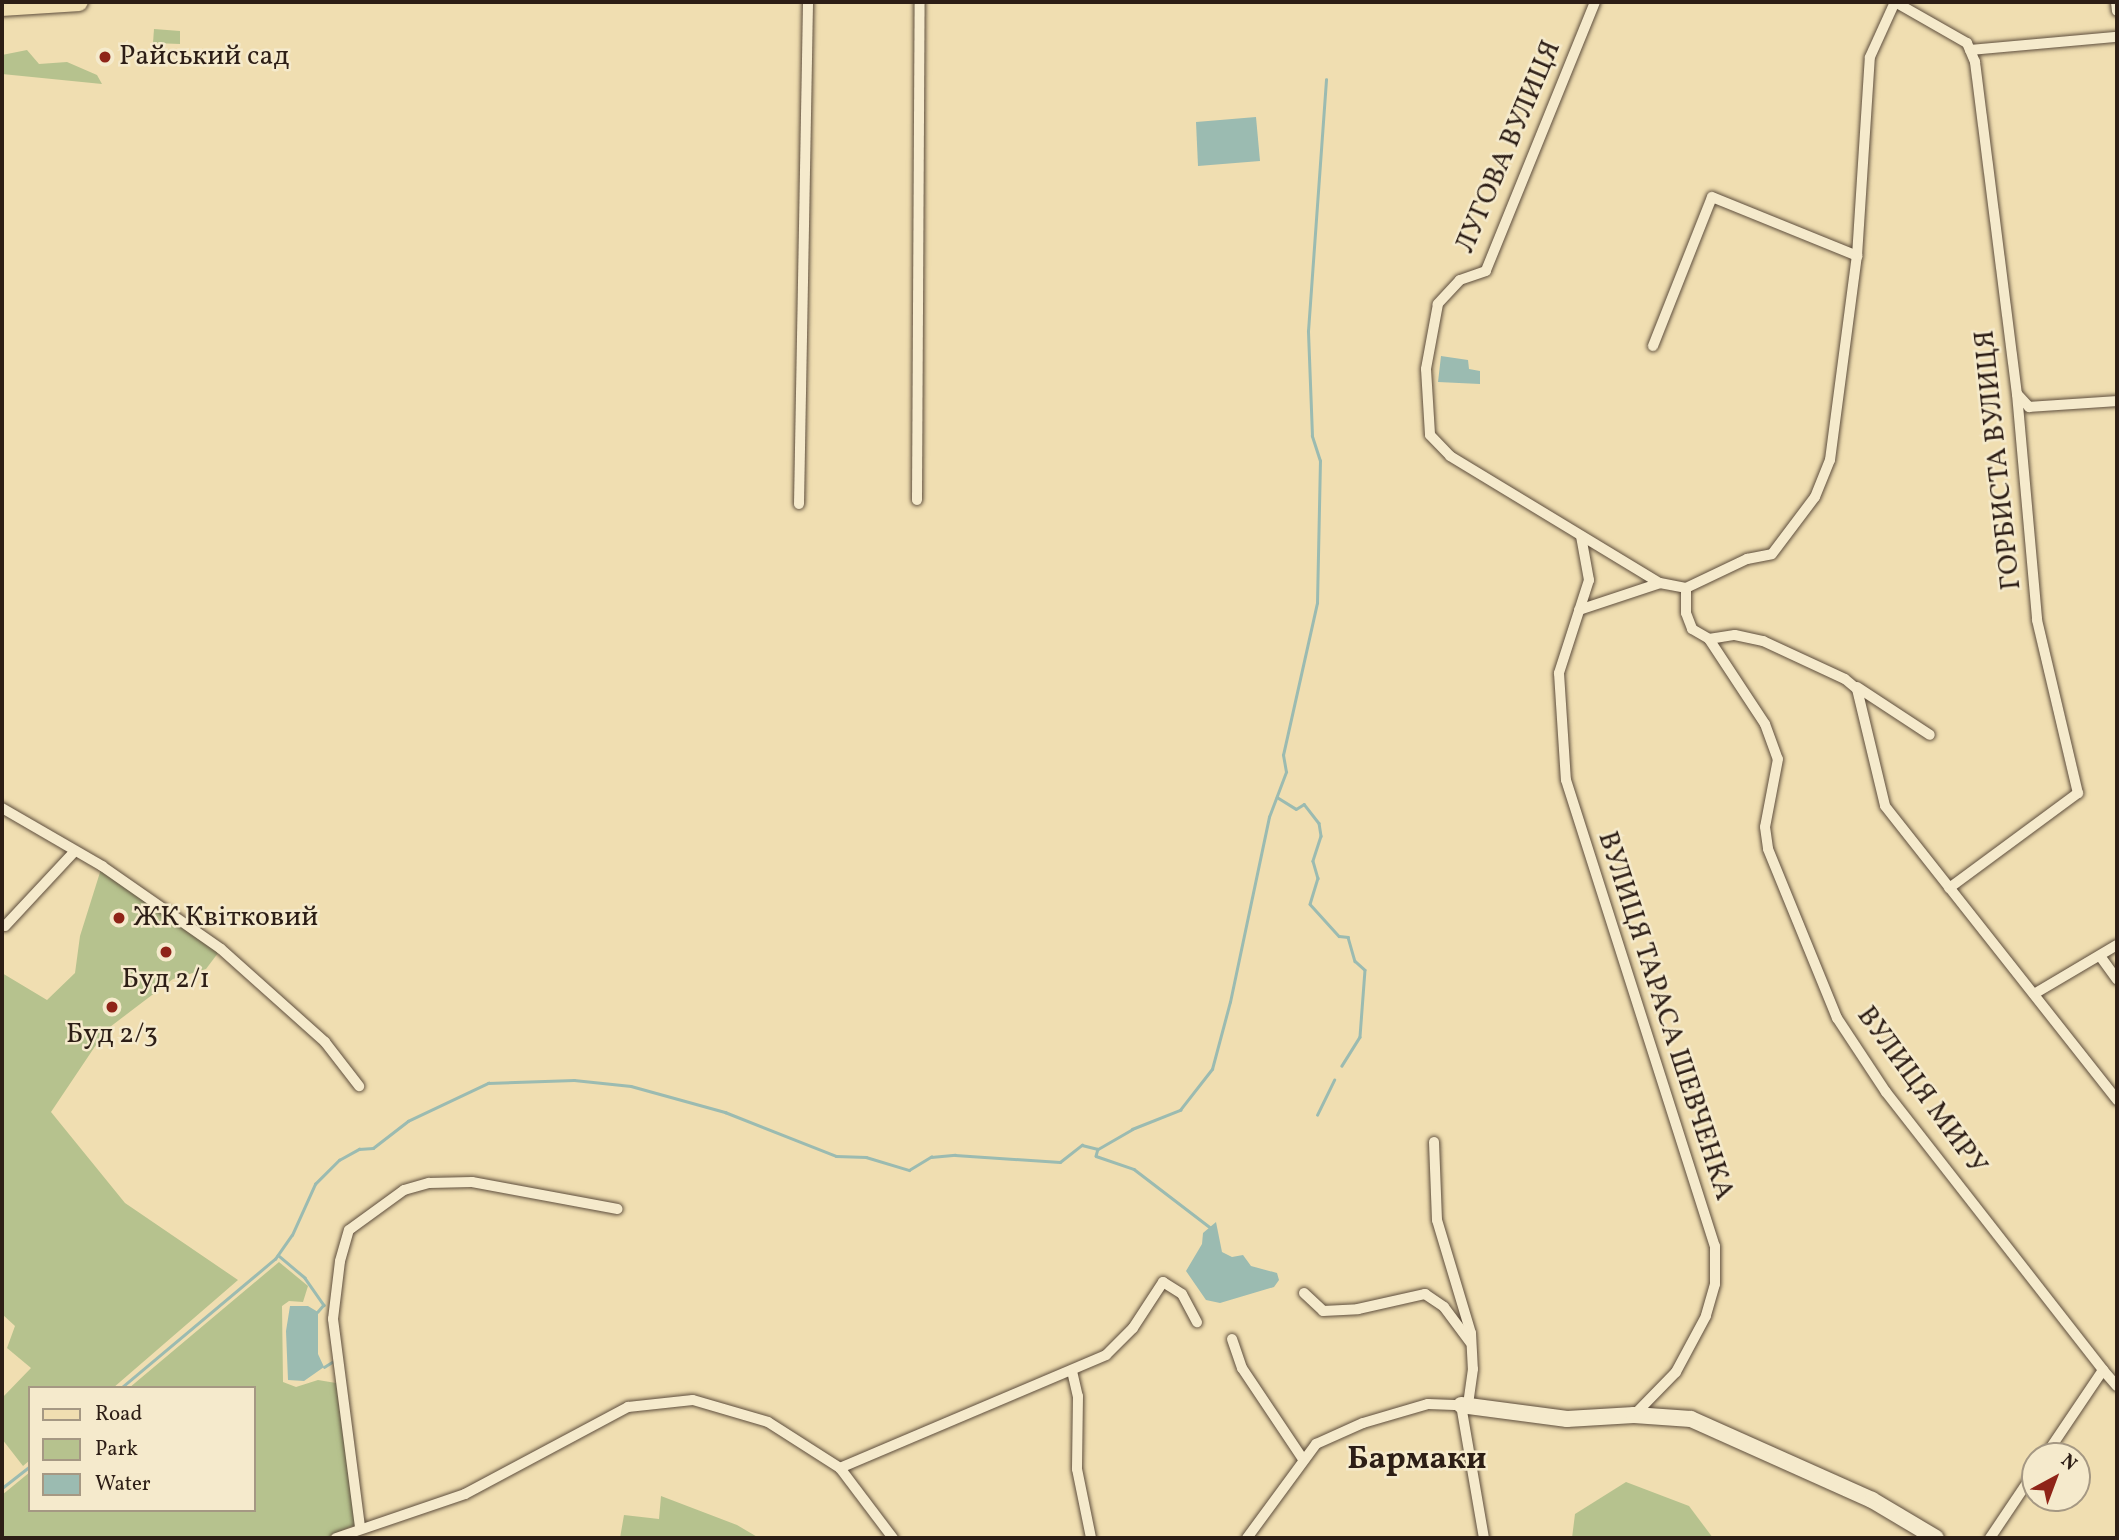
<!DOCTYPE html>
<meta charset="utf-8">
<style>
body{margin:0}
#map{position:relative;width:2119px;height:1540px;overflow:hidden;background:#f0deb1;font-family:Vollkorn,serif}
div>[style]{position:absolute}
[style*='--x']{left:calc(var(--x)*1px);top:calc(var(--y)*1px);width:calc(var(--w)*1px);rotate:calc(var(--a)*1deg)}
.green>*{inset:0;background:#b6c28e}
.water>*{inset:0;background:#9bbbb1}
.stream>*{height:2.5px;margin:-1.25px;padding:0 1.25px;transform-origin:1.25px;border-radius:1.25px;background:#9bbbb1}
.roads{filter:drop-shadow(0 0 2px #5e4e3d) drop-shadow(0 0 2px #5e4e3d)}
.street>*{height:10px;margin:-5px;padding:0 5px;transform-origin:5px;border-radius:5px;background:#f5eacc}
.secondary>*{height:16px;margin:-8px;padding:0 8px;transform-origin:8px;border-radius:8px;background:#f5eacc}
.primary>*{height:18px;margin:-9px;padding:0 9px;transform-origin:9px;border-radius:9px;background:#f0deb1}
.dots>*{width:19px;height:19px;translate:-50% -50%;box-sizing:border-box;border:4px solid #f5eacc;border-radius:50%}
span{translate:-50% -50%;white-space:nowrap;text-align:center;line-height:1.15;-webkit-text-stroke:5px #f5eacc;paint-order:stroke}
.poi-label{font-size:28px;color:#2d1e16}
.left{translate:0 -50%;text-align:left}
.street-label{font-size:28px;color:#2d1e16}
.quarter-label{font-size:32px;color:#2d1e16;font-weight:700}
.frame{position:absolute;inset:0;border:4px solid #2d1e16;pointer-events:none}
.legend{position:absolute;left:28px;top:1386px;width:228px;height:126px;box-sizing:border-box;background:#f5eacc;border:2px solid #a59883;margin:0;padding:9px 12px;list-style:none;font-size:21px;color:#2d1e16}
.legend li{display:flex;align-items:center;gap:14px;height:35px}
.legend b{width:35px;border:2px solid #a59883}
.north{position:absolute;left:2021px;top:1442px;width:70px;height:70px;box-sizing:border-box;background:#f5eacc;border:2px solid #a59883;border-radius:50%;rotate:41deg;font-size:19px;font-weight:700;line-height:28px;text-align:center;color:#2d1e16}
.north::after{content:'';display:block;margin:auto;width:24px;height:32px;background:#8f2418;clip-path:polygon(50% 0,100% 100%,50% 72%,0 100%)}
</style>
<div id="map">
<div class="green">
<div style="clip-path:polygon(154px 29px,180px 31px,180px 44px,153px 43px)"></div>
<div style="clip-path:polygon(27px 50px,39px 64px,67px 62px,97px 75px,102px 84px,2px 74px,2px 55px)"></div>
<div style="clip-path:polygon(102px 866px,221px 949px,206px 969px,173px 979px,106px 1030px,51px 1112px,125px 1203px,238px 1280px,113px 1388px,30px 1388px,30px 1460px,23px 1466px,2px 1439px,2px 1398px,31px 1368px,7px 1348px,15px 1326px,2px 1314px,2px 973px,47px 1000px,75px 973px,80px 936px)"></div>
<div style="clip-path:polygon(279px 1262px,308px 1286px,303px 1302px,289px 1301px,282px 1306px,283px 1382px,296px 1387px,318px 1380px,336px 1383px,355px 1525px,325px 1538px,2px 1538px,2px 1495px,30px 1472px,30px 1510px,254px 1510px,254px 1388px,129px 1388px)"></div>
<div style="clip-path:polygon(1626px 1482px,1689px 1506px,1713px 1538px,1572px 1538px,1575px 1514px)"></div>
<div style="clip-path:polygon(661px 1496px,737px 1525px,759px 1538px,620px 1538px,624px 1515px,659px 1519px)"></div>
</div>
<div class="water">
<div style="clip-path:polygon(1256px 117px,1260px 161px,1198px 166px,1196px 122px)"></div>
<div style="clip-path:polygon(1441px 356px,1468px 360px,1469px 369px,1480px 371px,1480px 384px,1438px 382px)"></div>
<div style="clip-path:polygon(1216px 1222px,1222px 1252px,1232px 1257px,1243px 1255px,1251px 1266px,1277px 1273px,1279px 1280px,1274px 1287px,1220px 1303px,1206px 1300px,1186px 1271px,1202px 1244px,1203px 1233px)"></div>
<div style="clip-path:polygon(290px 1306px,308px 1306px,318px 1312px,318px 1354px,324px 1367px,304px 1381px,288px 1380px,286px 1331px)"></div>
</div>
<div class="stream">
<div style="--x:1277;--y:797;--w:22;--a:32"></div>
<div style="--x:1296;--y:809;--w:9;--a:-32"></div>
<div style="--x:1304;--y:804;--w:24;--a:52"></div>
<div style="--x:1319;--y:823;--w:13;--a:81"></div>
<div style="--x:1321;--y:836;--w:26;--a:108"></div>
<div style="--x:1313;--y:861;--w:18;--a:74"></div>
<div style="--x:1318;--y:878;--w:27;--a:107"></div>
<div style="--x:1310;--y:904;--w:43;--a:47.8"></div>
<div style="--x:1339;--y:936;--w:9;--a:6"></div>
<div style="--x:1348;--y:937;--w:25;--a:74"></div>
<div style="--x:1355;--y:961;--w:13;--a:42"></div>
<div style="--x:1365;--y:970;--w:67;--a:94.3"></div>
<div style="--x:1360;--y:1037;--w:34;--a:122"></div>
<div style="--x:1317;--y:1115;--w:39;--a:-64"></div>
<div style="--x:1098;--y:1149;--w:7;--a:106"></div>
<div style="--x:1096;--y:1156;--w:40;--a:18.9"></div>
<div style="--x:1134;--y:1169;--w:97;--a:37.5"></div>
<div style="--x:278;--y:1255;--w:35;--a:40"></div>
<div style="--x:305;--y:1278;--w:33;--a:55"></div>
<div style="--x:324;--y:1305;--w:9;--a:131"></div>
<div style="--x:324;--y:1367;--w:9;--a:-32"></div>
<div style="--x:121;--y:1388;--w:201;--a:-40"></div>
<div style="--x:275;--y:1259;--w:29;--a:-55"></div>
<div style="--x:292;--y:1235;--w:56;--a:-65.7"></div>
<div style="--x:315;--y:1184;--w:34;--a:-45"></div>
<div style="--x:339;--y:1160;--w:23;--a:-29"></div>
<div style="--x:359;--y:1149;--w:14;--a:-4"></div>
<div style="--x:373;--y:1148;--w:44;--a:-37.6"></div>
<div style="--x:408;--y:1121;--w:89;--a:-25.4"></div>
<div style="--x:488;--y:1083;--w:86;--a:-2"></div>
<div style="--x:574;--y:1080;--w:57;--a:6"></div>
<div style="--x:631;--y:1086;--w:98;--a:15.5"></div>
<div style="--x:725;--y:1112;--w:119;--a:21.6"></div>
<div style="--x:836;--y:1156;--w:30;--a:2"></div>
<div style="--x:866;--y:1157;--w:45;--a:16.8"></div>
<div style="--x:909;--y:1170;--w:26;--a:-31"></div>
<div style="--x:931;--y:1157;--w:24;--a:-5"></div>
<div style="--x:955;--y:1155;--w:105;--a:3.8"></div>
<div style="--x:1060;--y:1162;--w:28;--a:-38"></div>
<div style="--x:1082;--y:1145;--w:16;--a:14"></div>
<div style="--x:1098;--y:1149;--w:39;--a:-30"></div>
<div style="--x:1132;--y:1129;--w:52;--a:-21.6"></div>
<div style="--x:1180;--y:1110;--w:52;--a:-52"></div>
<div style="--x:1212;--y:1069;--w:69;--a:-75"></div>
<div style="--x:1230;--y:1002;--w:189;--a:-78.1"></div>
<div style="--x:1269;--y:817;--w:48;--a:-69.3"></div>
<div style="--x:1286;--y:772;--w:17;--a:-100"></div>
<div style="--x:1283;--y:755;--w:156;--a:-77.4"></div>
<div style="--x:1317;--y:603;--w:142;--a:-88.8"></div>
<div style="--x:1320;--y:461;--w:26;--a:-108"></div>
<div style="--x:1312;--y:436;--w:105;--a:-92.2"></div>
<div style="--x:1308;--y:331;--w:252;--a:-85.9"></div>
<div style="--x:2;--y:1488;--w:36;--a:-38"></div>
</div>
<div class="roads">
<div class="street">
<div style="--x:1595;--y:2;--w:290;--a:112.1"></div>
<div style="--x:1486;--y:271;--w:28;--a:161"></div>
<div style="--x:1460;--y:280;--w:33;--a:133"></div>
<div style="--x:1438;--y:304;--w:66;--a:100.5"></div>
<div style="--x:1426;--y:369;--w:66;--a:86.5"></div>
<div style="--x:1430;--y:435;--w:29;--a:46"></div>
<div style="--x:1450;--y:456;--w:245;--a:31.2"></div>
<div style="--x:1895;--y:2;--w:83;--a:29.7"></div>
<div style="--x:1967;--y:43;--w:21;--a:67"></div>
<div style="--x:1975;--y:62;--w:335;--a:82.8"></div>
<div style="--x:2017;--y:394;--w:227;--a:84.9"></div>
<div style="--x:2037;--y:620;--w:178;--a:76.7"></div>
<div style="--x:2078;--y:793;--w:160;--a:143.6"></div>
<div style="--x:2116;--y:2;--w:9;--a:84"></div>
<div style="--x:1970;--y:50;--w:148;--a:-5.1"></div>
<div style="--x:1653;--y:346;--w:160;--a:-68.4"></div>
<div style="--x:1712;--y:197;--w:157;--a:22.1"></div>
<div style="--x:2017;--y:394;--w:18;--a:47"></div>
<div style="--x:2029;--y:407;--w:88;--a:-3.9"></div>
<div style="--x:917;--y:500;--w:498;--a:-89.7"></div>
<div style="--x:799;--y:504;--w:502;--a:-88.97"></div>
<div style="--x:1581;--y:536;--w:45;--a:79.7"></div>
<div style="--x:1589;--y:580;--w:98;--a:107.9"></div>
<div style="--x:1559;--y:673;--w:107;--a:86.3"></div>
<div style="--x:1566;--y:780;--w:489;--a:72.3"></div>
<div style="--x:1715;--y:1246;--w:38;--a:90"></div>
<div style="--x:1715;--y:1284;--w:33;--a:106"></div>
<div style="--x:1706;--y:1316;--w:64;--a:118.2"></div>
<div style="--x:1676;--y:1372;--w:60;--a:134.3"></div>
<div style="--x:1686;--y:588;--w:25;--a:90"></div>
<div style="--x:1686;--y:613;--w:17;--a:69"></div>
<div style="--x:1692;--y:629;--w:20;--a:30"></div>
<div style="--x:1709;--y:639;--w:26;--a:-9"></div>
<div style="--x:1735;--y:635;--w:29;--a:12"></div>
<div style="--x:1763;--y:641;--w:90;--a:24.9"></div>
<div style="--x:1845;--y:679;--w:16;--a:40"></div>
<div style="--x:1857;--y:689;--w:120;--a:76.5"></div>
<div style="--x:1885;--y:806;--w:375;--a:51.7"></div>
<div style="--x:1579;--y:610;--w:85;--a:-18.4"></div>
<div style="--x:1660;--y:583;--w:26;--a:11"></div>
<div style="--x:1686;--y:588;--w:68;--a:-25.4"></div>
<div style="--x:1747;--y:559;--w:25;--a:-11"></div>
<div style="--x:1772;--y:554;--w:71;--a:-53"></div>
<div style="--x:1815;--y:497;--w:40;--a:-68"></div>
<div style="--x:1830;--y:460;--w:206;--a:-82.5"></div>
<div style="--x:1857;--y:256;--w:199;--a:-86.3"></div>
<div style="--x:1870;--y:57;--w:60;--a:-65.6"></div>
<div style="--x:1709;--y:639;--w:102;--a:56.6"></div>
<div style="--x:1765;--y:724;--w:37;--a:70"></div>
<div style="--x:1778;--y:759;--w:69;--a:100.8"></div>
<div style="--x:1765;--y:827;--w:22;--a:82"></div>
<div style="--x:1768;--y:849;--w:183;--a:67.8"></div>
<div style="--x:1837;--y:1018;--w:89;--a:56.5"></div>
<div style="--x:1886;--y:1092;--w:353;--a:52"></div>
<div style="--x:2103;--y:1370;--w:104;--a:124"></div>
<div style="--x:1857;--y:687;--w:87;--a:33.3"></div>
<div style="--x:2;--y:808;--w:116;--a:30.1"></div>
<div style="--x:102;--y:866;--w:145;--a:34.9"></div>
<div style="--x:221;--y:949;--w:140;--a:41.8"></div>
<div style="--x:325;--y:1042;--w:56;--a:52.3"></div>
<div style="--x:5;--y:926;--w:101;--a:-47"></div>
<div style="--x:2100;--y:956;--w:29;--a:54"></div>
<div style="--x:2034;--y:994;--w:96;--a:-30.6"></div>
<div style="--x:1434;--y:1142;--w:78;--a:87.8"></div>
<div style="--x:1437;--y:1220;--w:118;--a:73.3"></div>
<div style="--x:1471;--y:1333;--w:36;--a:87"></div>
<div style="--x:1473;--y:1369;--w:36;--a:98"></div>
<div style="--x:1304;--y:1293;--w:26;--a:43"></div>
<div style="--x:1323;--y:1311;--w:35;--a:-3"></div>
<div style="--x:1358;--y:1309;--w:69;--a:-12.6"></div>
<div style="--x:1425;--y:1294;--w:23;--a:34"></div>
<div style="--x:1444;--y:1307;--w:44;--a:53.4"></div>
<div style="--x:1232;--y:1339;--w:31;--a:71"></div>
<div style="--x:1242;--y:1368;--w:110;--a:56.2"></div>
<div style="--x:2103;--y:1370;--w:21;--a:49"></div>
<div style="--x:1072;--y:1371;--w:26;--a:77"></div>
<div style="--x:1078;--y:1396;--w:73;--a:90.8"></div>
<div style="--x:1077;--y:1469;--w:70;--a:78.5"></div>
<div style="--x:840;--y:1468;--w:289;--a:-23"></div>
<div style="--x:1106;--y:1355;--w:38;--a:-45"></div>
<div style="--x:1133;--y:1328;--w:55;--a:-56.9"></div>
<div style="--x:1163;--y:1282;--w:22;--a:32"></div>
<div style="--x:1182;--y:1294;--w:32;--a:62"></div>
<div style="--x:360;--y:1527;--w:210;--a:-97.4"></div>
<div style="--x:333;--y:1319;--w:58;--a:-83.1"></div>
<div style="--x:340;--y:1261;--w:32;--a:-74"></div>
<div style="--x:349;--y:1230;--w:68;--a:-36"></div>
<div style="--x:404;--y:1190;--w:26;--a:-16"></div>
<div style="--x:429;--y:1183;--w:43;--a:-1.3"></div>
<div style="--x:472;--y:1182;--w:148;--a:10.5"></div>
<div style="--x:336;--y:1538;--w:136;--a:-18.8"></div>
<div style="--x:465;--y:1494;--w:185;--a:-28.1"></div>
<div style="--x:628;--y:1407;--w:65;--a:-6.1"></div>
<div style="--x:693;--y:1400;--w:78;--a:16.3"></div>
<div style="--x:768;--y:1422;--w:85;--a:32.6"></div>
<div style="--x:840;--y:1468;--w:88;--a:52.9"></div>
<div style="--x:1247;--y:1538;--w:117;--a:-53.7"></div>
<div style="--x:1316;--y:1444;--w:51;--a:-24.1"></div>
<div style="--x:1363;--y:1423;--w:68;--a:-16.3"></div>
<div style="--x:1428;--y:1404;--w:33;--a:2"></div>
<div style="--x:1461;--y:1405;--w:135;--a:80.2"></div>
<div style="--x:1990;--y:1538;--w:81;--a:-56.1"></div>
</div>
<div class="secondary">
<div style="--x:1461;--y:1405;--w:107;--a:7.5"></div>
<div style="--x:1567;--y:1419;--w:67;--a:-3.4"></div>
<div style="--x:1634;--y:1415;--w:57;--a:4"></div>
<div style="--x:1691;--y:1419;--w:198;--a:24.1"></div>
<div style="--x:1872;--y:1500;--w:74;--a:30.7"></div>
</div>
<div class="primary">
<div style="--x:2;--y:7;--w:77;--a:-3.7"></div>
</div>
</div>
<div class="dots">
<div style="left:105px;top:57px;background:#8f2418"></div>
<div style="left:119px;top:918px;background:#8f2418"></div>
<div style="left:166px;top:952px;background:#8f2418"></div>
<div style="left:112px;top:1007px;background:#8f2418"></div>
</div>
<div class="poi-label">
<span class="left" style="left:119px;top:57px">Райський сад</span>
<span class="left" style="left:133px;top:918px">ЖК Квітковий</span>
<span style="left:166px;top:980px">Буд 2/1</span>
<span style="left:112px;top:1035px">Буд 2/3</span>
</div>
<div class="street-label">
<span style="left:1509px;top:147px;rotate:-67deg">ЛУГОВА ВУЛИЦЯ</span>
<span style="left:1999px;top:460px;rotate:-96deg">ГОРБИСТА ВУЛИЦЯ</span>
<span style="left:1665px;top:1016px;rotate:72deg">ВУЛИЦЯ ТАРАСА ШЕВЧЕНКА</span>
<span style="left:1921px;top:1091px;rotate:54deg">ВУЛИЦЯ МИРУ</span>
</div>
<div class="quarter-label">
<span style="left:1417px;top:1460px">Бармаки</span>
</div>
<div class="frame"></div>
<ul class="legend">
<li><b style="height:9px;background:#f0deb1"></b>Road</li>
<li><b style="height:19px;background:#b6c28e"></b>Park</li>
<li><b style="height:19px;background:#9bbbb1"></b>Water</li>
</ul>
<div class="north">N</div>
</div>
